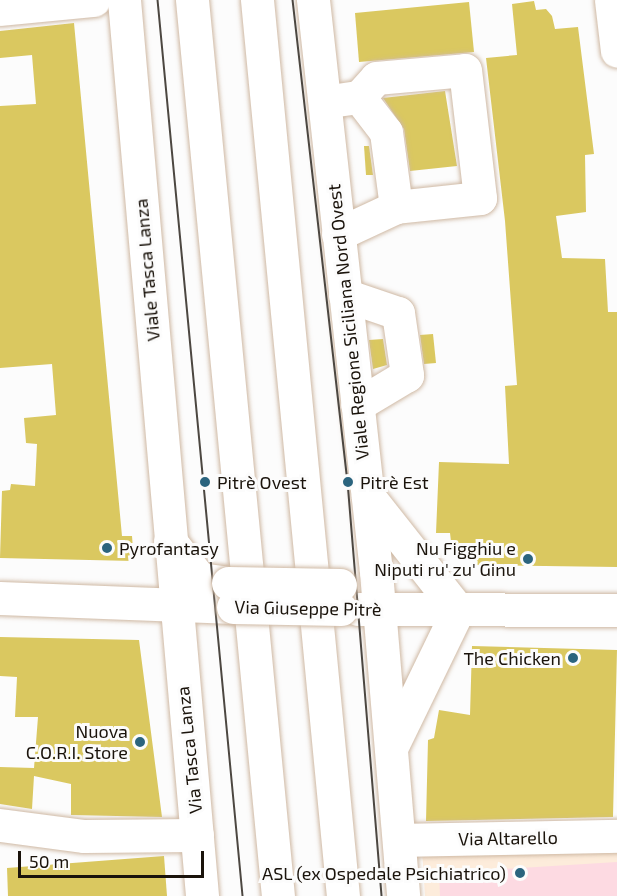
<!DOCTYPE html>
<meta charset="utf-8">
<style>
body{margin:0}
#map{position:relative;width:617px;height:896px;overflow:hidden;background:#fcfcfc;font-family:"Exo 2",sans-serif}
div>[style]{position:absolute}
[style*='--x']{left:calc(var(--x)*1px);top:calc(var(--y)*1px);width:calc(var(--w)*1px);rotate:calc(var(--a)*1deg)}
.built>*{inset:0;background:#fdecdb}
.green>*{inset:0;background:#fddae2}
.building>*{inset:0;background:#dac860}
.roads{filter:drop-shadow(0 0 2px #cfb9a4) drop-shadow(0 0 2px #cfb9a4)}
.minor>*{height:33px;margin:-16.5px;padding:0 16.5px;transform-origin:16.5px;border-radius:16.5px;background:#fff}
.major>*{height:33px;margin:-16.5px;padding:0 16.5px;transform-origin:16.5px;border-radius:16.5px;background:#fff}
.tram>*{height:1.5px;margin:-0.75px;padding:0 0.75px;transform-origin:0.75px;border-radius:0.75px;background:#4c4741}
.bridges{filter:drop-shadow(0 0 2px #cfb9a4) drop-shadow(0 0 2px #cfb9a4)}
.minor-bridge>*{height:33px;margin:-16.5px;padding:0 16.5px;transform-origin:16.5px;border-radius:16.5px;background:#fff}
.dots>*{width:16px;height:16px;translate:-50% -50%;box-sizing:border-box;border:3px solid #fcfcfc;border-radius:50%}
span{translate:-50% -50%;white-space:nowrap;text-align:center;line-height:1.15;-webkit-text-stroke:6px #fcfcfc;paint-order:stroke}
.street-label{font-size:18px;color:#1a130b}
.poi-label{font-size:18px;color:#1a130b}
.left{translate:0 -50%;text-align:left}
.right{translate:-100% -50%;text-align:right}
.scale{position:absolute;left:18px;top:851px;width:186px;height:27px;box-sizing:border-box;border:3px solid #1a130b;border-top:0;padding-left:8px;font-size:18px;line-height:21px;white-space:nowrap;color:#1a130b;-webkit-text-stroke:4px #fcfcfc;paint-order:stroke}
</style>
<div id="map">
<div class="built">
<div style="clip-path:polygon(617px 847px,617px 896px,425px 896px,422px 850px)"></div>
</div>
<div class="green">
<div style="clip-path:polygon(617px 862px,617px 896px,440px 896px,439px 873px)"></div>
</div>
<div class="building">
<div style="clip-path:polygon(534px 1px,536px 10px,546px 9px,552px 16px,555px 29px,578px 27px,594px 154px,585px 155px,586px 212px,556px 216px,562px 258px,605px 259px,608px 312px,617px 312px,617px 567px,474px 565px,474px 550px,452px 550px,450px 533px,436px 533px,439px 462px,509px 464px,505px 386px,517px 385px,505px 221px,486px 58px,517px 55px,512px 4px)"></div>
<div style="clip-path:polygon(469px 2px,474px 52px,359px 62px,355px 13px)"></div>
<div style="clip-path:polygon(74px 23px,122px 536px,132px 536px,134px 561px,0 558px,2px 491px,10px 490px,11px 484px,35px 486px,37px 444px,26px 443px,24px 418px,56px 415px,52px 364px,0 368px,0 106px,36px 104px,32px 55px,0 58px,0 31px)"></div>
<div style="clip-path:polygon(445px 91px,457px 166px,410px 171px,404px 129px,383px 98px)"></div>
<div style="clip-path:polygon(364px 146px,369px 146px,373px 175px,366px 175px)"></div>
<div style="clip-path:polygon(433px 334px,436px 363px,424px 364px,420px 335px)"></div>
<div style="clip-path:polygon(383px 339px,387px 365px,373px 369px,369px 340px)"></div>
<div style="clip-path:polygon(0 637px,139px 640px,162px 817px,71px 815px,71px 784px,34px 776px,32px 809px,0 804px,0 767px,34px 768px,38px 717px,15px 717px,17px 677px,0 676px)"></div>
<div style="clip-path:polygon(472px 646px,617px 650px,613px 817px,426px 821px,428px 740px,434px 738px,439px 710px,470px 715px)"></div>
<div style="clip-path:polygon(164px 856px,167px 896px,8px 896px,7px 868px)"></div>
</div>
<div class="roads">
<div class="minor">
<div style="--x:124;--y:0;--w:899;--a:85.02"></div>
<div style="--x:313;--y:0;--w:575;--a:83.71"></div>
<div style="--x:376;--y:572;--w:325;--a:85.2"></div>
<div style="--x:611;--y:0;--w:51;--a:83.3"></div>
<div style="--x:0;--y:9;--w:94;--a:-5.5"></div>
<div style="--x:359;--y:97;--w:25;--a:-48"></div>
<div style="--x:376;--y:78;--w:89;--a:-5.1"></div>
<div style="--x:465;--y:70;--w:129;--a:83.3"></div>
<div style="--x:480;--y:198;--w:84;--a:173.9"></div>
<div style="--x:337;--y:100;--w:22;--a:-8"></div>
<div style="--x:359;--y:97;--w:44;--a:52.4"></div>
<div style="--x:386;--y:132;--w:76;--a:82.4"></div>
<div style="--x:396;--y:207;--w:64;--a:155"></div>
<div style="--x:345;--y:295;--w:56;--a:18.8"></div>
<div style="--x:398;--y:313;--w:63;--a:81.7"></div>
<div style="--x:407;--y:375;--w:58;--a:149"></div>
<div style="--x:368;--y:496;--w:145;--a:51.7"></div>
<div style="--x:170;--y:541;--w:48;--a:51.7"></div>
<div style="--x:200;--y:579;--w:28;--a:8"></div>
<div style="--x:0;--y:598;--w:233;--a:2.2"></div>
<div style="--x:358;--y:609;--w:259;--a:0.2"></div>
<div style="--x:392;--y:746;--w:151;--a:-64.1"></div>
<div style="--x:0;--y:825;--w:85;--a:7.5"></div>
<div style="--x:84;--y:836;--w:113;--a:-0.5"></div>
<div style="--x:399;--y:840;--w:218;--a:-1.1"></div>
</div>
<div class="major">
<div style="--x:192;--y:0;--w:900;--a:84.52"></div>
<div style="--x:257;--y:0;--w:900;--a:84.52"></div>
</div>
</div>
<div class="tram">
<div style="--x:158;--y:0;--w:900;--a:84.58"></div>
<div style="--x:293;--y:0;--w:485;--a:83.5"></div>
<div style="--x:348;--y:482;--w:415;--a:85.3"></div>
</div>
<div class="bridges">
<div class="minor-bridge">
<div style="--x:228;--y:583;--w:112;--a:1"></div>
<div style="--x:233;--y:607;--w:108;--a:1.1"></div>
</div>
</div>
<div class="dots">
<div style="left:205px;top:482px;background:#2b647e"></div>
<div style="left:348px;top:482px;background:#2b647e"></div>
<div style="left:107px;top:548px;background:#2b647e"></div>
<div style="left:528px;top:559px;background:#2b647e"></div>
<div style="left:573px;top:658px;background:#2b647e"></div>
<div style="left:140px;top:742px;background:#2b647e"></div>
<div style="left:520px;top:873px;background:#2b647e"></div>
</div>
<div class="street-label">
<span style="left:147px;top:270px;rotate:-95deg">Viale Tasca Lanza</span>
<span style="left:348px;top:322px;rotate:-96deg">Viale Regione Siciliana Nord Ovest</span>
<span style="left:308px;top:608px;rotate:1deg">Via Giuseppe Pitrè</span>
<span style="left:189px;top:750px;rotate:-96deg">Via Tasca Lanza</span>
<span style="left:508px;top:838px;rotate:-1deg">Via Altarello</span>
</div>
<div class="poi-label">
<span class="left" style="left:217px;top:482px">Pitrè Ovest</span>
<span class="left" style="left:360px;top:482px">Pitrè Est</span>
<span class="left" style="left:119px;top:548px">Pyrofantasy</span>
<span class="right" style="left:516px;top:559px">Nu Figghiu e<br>Niputi ru' zu' Ginu</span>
<span class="right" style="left:561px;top:658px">The Chicken</span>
<span class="right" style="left:128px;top:742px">Nuova<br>C.O.R.I. Store</span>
<span class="right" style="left:506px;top:873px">ASL (ex Ospedale Psichiatrico)</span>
</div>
<div class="scale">50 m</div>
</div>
